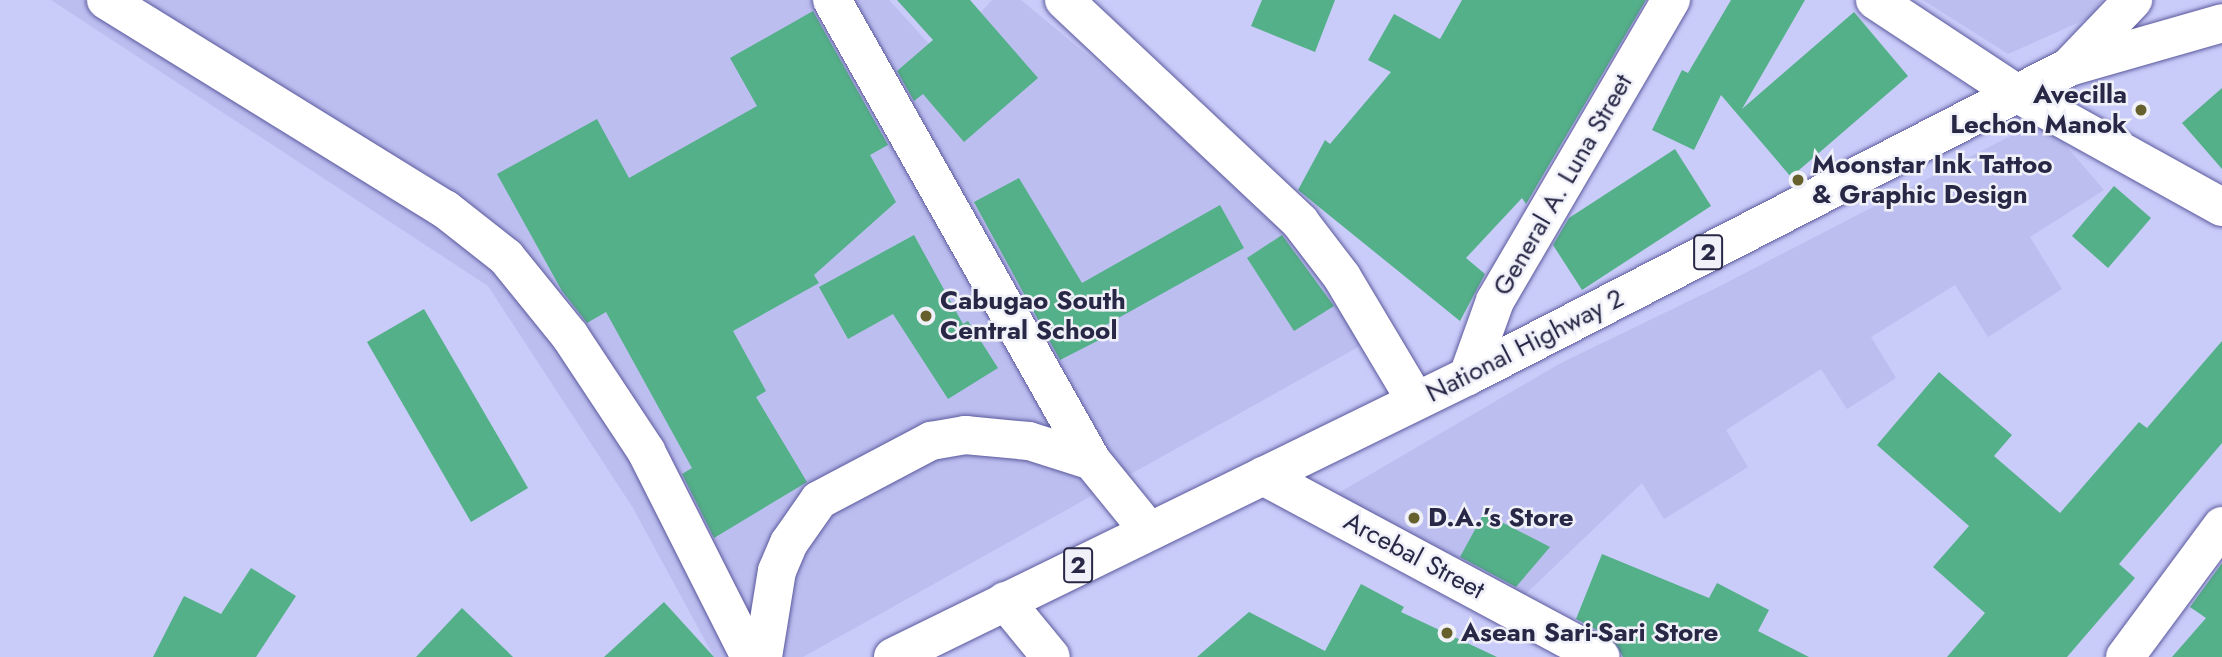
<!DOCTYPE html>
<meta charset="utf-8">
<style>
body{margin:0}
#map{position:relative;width:2222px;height:657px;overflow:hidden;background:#c9cbf9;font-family:Jost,sans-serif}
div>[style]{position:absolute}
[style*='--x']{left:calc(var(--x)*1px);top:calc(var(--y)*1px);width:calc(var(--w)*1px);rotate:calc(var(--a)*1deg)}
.built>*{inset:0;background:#bcbef0}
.building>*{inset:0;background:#54b088}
.roads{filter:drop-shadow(0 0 2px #5b599d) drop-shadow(0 0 2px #5b599d)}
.minor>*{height:38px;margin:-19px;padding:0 19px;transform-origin:19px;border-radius:19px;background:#fff}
.highway>*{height:38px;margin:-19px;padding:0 19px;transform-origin:19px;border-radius:19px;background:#fff}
.dots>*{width:19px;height:19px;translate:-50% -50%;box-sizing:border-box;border:4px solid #eff0f8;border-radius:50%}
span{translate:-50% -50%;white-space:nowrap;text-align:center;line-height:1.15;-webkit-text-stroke:5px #eff0f8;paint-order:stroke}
.shield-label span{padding:2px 5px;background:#eff0f8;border:2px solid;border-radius:5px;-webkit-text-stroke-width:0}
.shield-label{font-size:24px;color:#282745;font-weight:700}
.poi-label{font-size:26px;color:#282745;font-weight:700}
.right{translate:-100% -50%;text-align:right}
.left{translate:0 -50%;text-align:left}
.street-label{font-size:26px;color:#282745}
</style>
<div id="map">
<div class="built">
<div style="clip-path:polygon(51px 0,889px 0,940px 56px,992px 0,1021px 0,1299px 230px,1360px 346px,803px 657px,714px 657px,633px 508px,488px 286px)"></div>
<div style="clip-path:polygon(1923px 0,2102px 0,2091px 17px,2008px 54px)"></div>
<div style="clip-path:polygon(2043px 119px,2104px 190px,2030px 237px,2062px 289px,1988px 337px,1955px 285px,1871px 337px,1896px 378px,1847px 409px,1821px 369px,1726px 430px,1748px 467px,1664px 519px,1642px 483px,1515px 604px,1325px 501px,1559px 364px,1718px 287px)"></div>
</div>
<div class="building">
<div style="clip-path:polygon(897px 0,970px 0,1038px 78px,964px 142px,923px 94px,914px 101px,897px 71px,933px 40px)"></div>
<div style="clip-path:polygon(1262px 0,1335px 0,1315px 52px,1251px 26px)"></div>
<div style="clip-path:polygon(1462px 0,1646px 0,1526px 204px,1522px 198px,1466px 258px,1485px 274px,1460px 321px,1298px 190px,1325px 140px,1330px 144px,1391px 72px,1368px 60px,1394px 14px,1440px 39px)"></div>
<div style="clip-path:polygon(1731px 0,1805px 0,1742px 109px,1854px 12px,1908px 76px,1791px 177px,1721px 95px,1694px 150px,1652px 130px,1682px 70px,1688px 73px)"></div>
<div style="clip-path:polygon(813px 11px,888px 145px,870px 155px,896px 202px,814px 275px,819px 283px,733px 331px,766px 391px,756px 397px,807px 482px,714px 538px,682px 474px,692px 468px,606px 312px,587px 323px,562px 291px,497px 174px,597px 119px,629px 178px,757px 106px,730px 58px)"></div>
<div style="clip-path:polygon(2222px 88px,2222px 169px,2182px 123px)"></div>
<div style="clip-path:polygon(1675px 149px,1711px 206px,1582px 290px,1553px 245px,1569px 218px)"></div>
<div style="clip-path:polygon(1019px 178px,1082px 283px,1220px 205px,1244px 248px,1104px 326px,1109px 335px,1060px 360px,974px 202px)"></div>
<div style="clip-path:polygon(2114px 186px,2151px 218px,2108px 268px,2072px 236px)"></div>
<div style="clip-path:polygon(914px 235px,963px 324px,968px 321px,998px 368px,948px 399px,893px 314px,848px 339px,819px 287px)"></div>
<div style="clip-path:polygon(1282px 235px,1334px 306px,1294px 331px,1247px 258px)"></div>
<div style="clip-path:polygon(424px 309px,528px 488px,471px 522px,367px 342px)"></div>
<div style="clip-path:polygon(2222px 341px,2222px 443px,2119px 564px,2135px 578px,2067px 657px,1947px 657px,1985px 613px,1933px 567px,1969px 526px,1877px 445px,1939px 372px,2012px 435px,1994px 456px,2060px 513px,2139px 422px,2147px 428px)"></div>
<div style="clip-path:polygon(1484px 513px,1550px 547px,1516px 587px,1460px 557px)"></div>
<div style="clip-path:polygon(1602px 554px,1709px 598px,1717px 583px,1769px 610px,1758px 631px,1809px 657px,1623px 657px,1612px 638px,1576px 619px)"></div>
<div style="clip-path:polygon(2222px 563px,2222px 657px,2172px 657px,2206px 618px,2190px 607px)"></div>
<div style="clip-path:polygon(251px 568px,296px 596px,256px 657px,153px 657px,184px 596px,221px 614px)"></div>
<div style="clip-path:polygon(1361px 584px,1404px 607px,1401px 612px,1497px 657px,1197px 657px,1249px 612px,1325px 651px)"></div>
<div style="clip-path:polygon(664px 602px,714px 657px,604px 657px)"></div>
<div style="clip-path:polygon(462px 608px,513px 657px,416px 657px)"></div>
</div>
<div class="roads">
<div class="minor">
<div style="--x:106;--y:0;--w:398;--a:31.7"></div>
<div style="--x:445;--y:209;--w:78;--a:38.2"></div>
<div style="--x:506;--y:257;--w:102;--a:51"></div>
<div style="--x:570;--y:336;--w:138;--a:56.5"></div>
<div style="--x:646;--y:451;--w:231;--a:63.2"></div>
<div style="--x:832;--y:0;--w:529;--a:60.58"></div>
<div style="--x:1064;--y:0;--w:324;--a:43.2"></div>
<div style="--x:1300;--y:222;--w:69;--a:52.6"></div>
<div style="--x:1342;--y:277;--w:144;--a:59.2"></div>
<div style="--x:1875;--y:0;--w:169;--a:33.4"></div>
<div style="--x:2016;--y:93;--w:235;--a:29"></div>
<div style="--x:2069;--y:67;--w:159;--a:-16"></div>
<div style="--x:1468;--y:376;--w:80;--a:-70.2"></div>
<div style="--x:1495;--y:301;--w:349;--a:-59.7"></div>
<div style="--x:1263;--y:476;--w:383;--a:28.2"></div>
<div style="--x:1005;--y:601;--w:72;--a:50.6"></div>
<div style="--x:763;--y:657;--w:87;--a:-80.8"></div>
<div style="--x:777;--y:571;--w:30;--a:-67"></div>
<div style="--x:789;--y:543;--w:52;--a:-55.1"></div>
<div style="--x:819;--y:500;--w:127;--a:-27.8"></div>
<div style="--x:931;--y:441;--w:35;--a:-10"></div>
<div style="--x:965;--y:435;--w:64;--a:5.4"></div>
<div style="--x:1029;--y:441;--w:66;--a:17.6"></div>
<div style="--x:1092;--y:461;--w:89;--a:50.9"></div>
<div style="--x:2125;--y:657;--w:163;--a:-53.5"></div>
</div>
<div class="highway">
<div style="--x:893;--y:657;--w:640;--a:-26.04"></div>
<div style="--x:1468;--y:376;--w:676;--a:-27.21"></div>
<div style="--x:2069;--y:67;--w:93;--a:-46.3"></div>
</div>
</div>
<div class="dots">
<div style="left:2141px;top:110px;background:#65602c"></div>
<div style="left:1798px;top:180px;background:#65602c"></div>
<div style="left:926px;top:316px;background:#65602c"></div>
<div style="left:1414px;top:518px;background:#65602c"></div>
<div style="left:1447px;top:633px;background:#65602c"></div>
</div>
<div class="shield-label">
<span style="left:1708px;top:252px">2</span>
<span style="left:1078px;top:565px">2</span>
</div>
<div class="poi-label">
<span class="right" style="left:2127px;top:110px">Avecilla<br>Lechon Manok</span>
<span class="left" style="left:1812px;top:180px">Moonstar Ink Tattoo<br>&amp; Graphic Design</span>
<span class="left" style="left:940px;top:316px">Cabugao South<br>Central School</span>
<span class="left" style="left:1428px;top:518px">D.A.’s Store</span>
<span class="left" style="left:1461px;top:633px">Asean Sari-Sari Store</span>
</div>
<div class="street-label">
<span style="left:1563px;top:185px;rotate:-60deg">General A. Luna Street</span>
<span style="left:1525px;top:346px;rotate:-27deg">National Highway 2</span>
<span style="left:1414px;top:556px;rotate:28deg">Arcebal Street</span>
</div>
</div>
